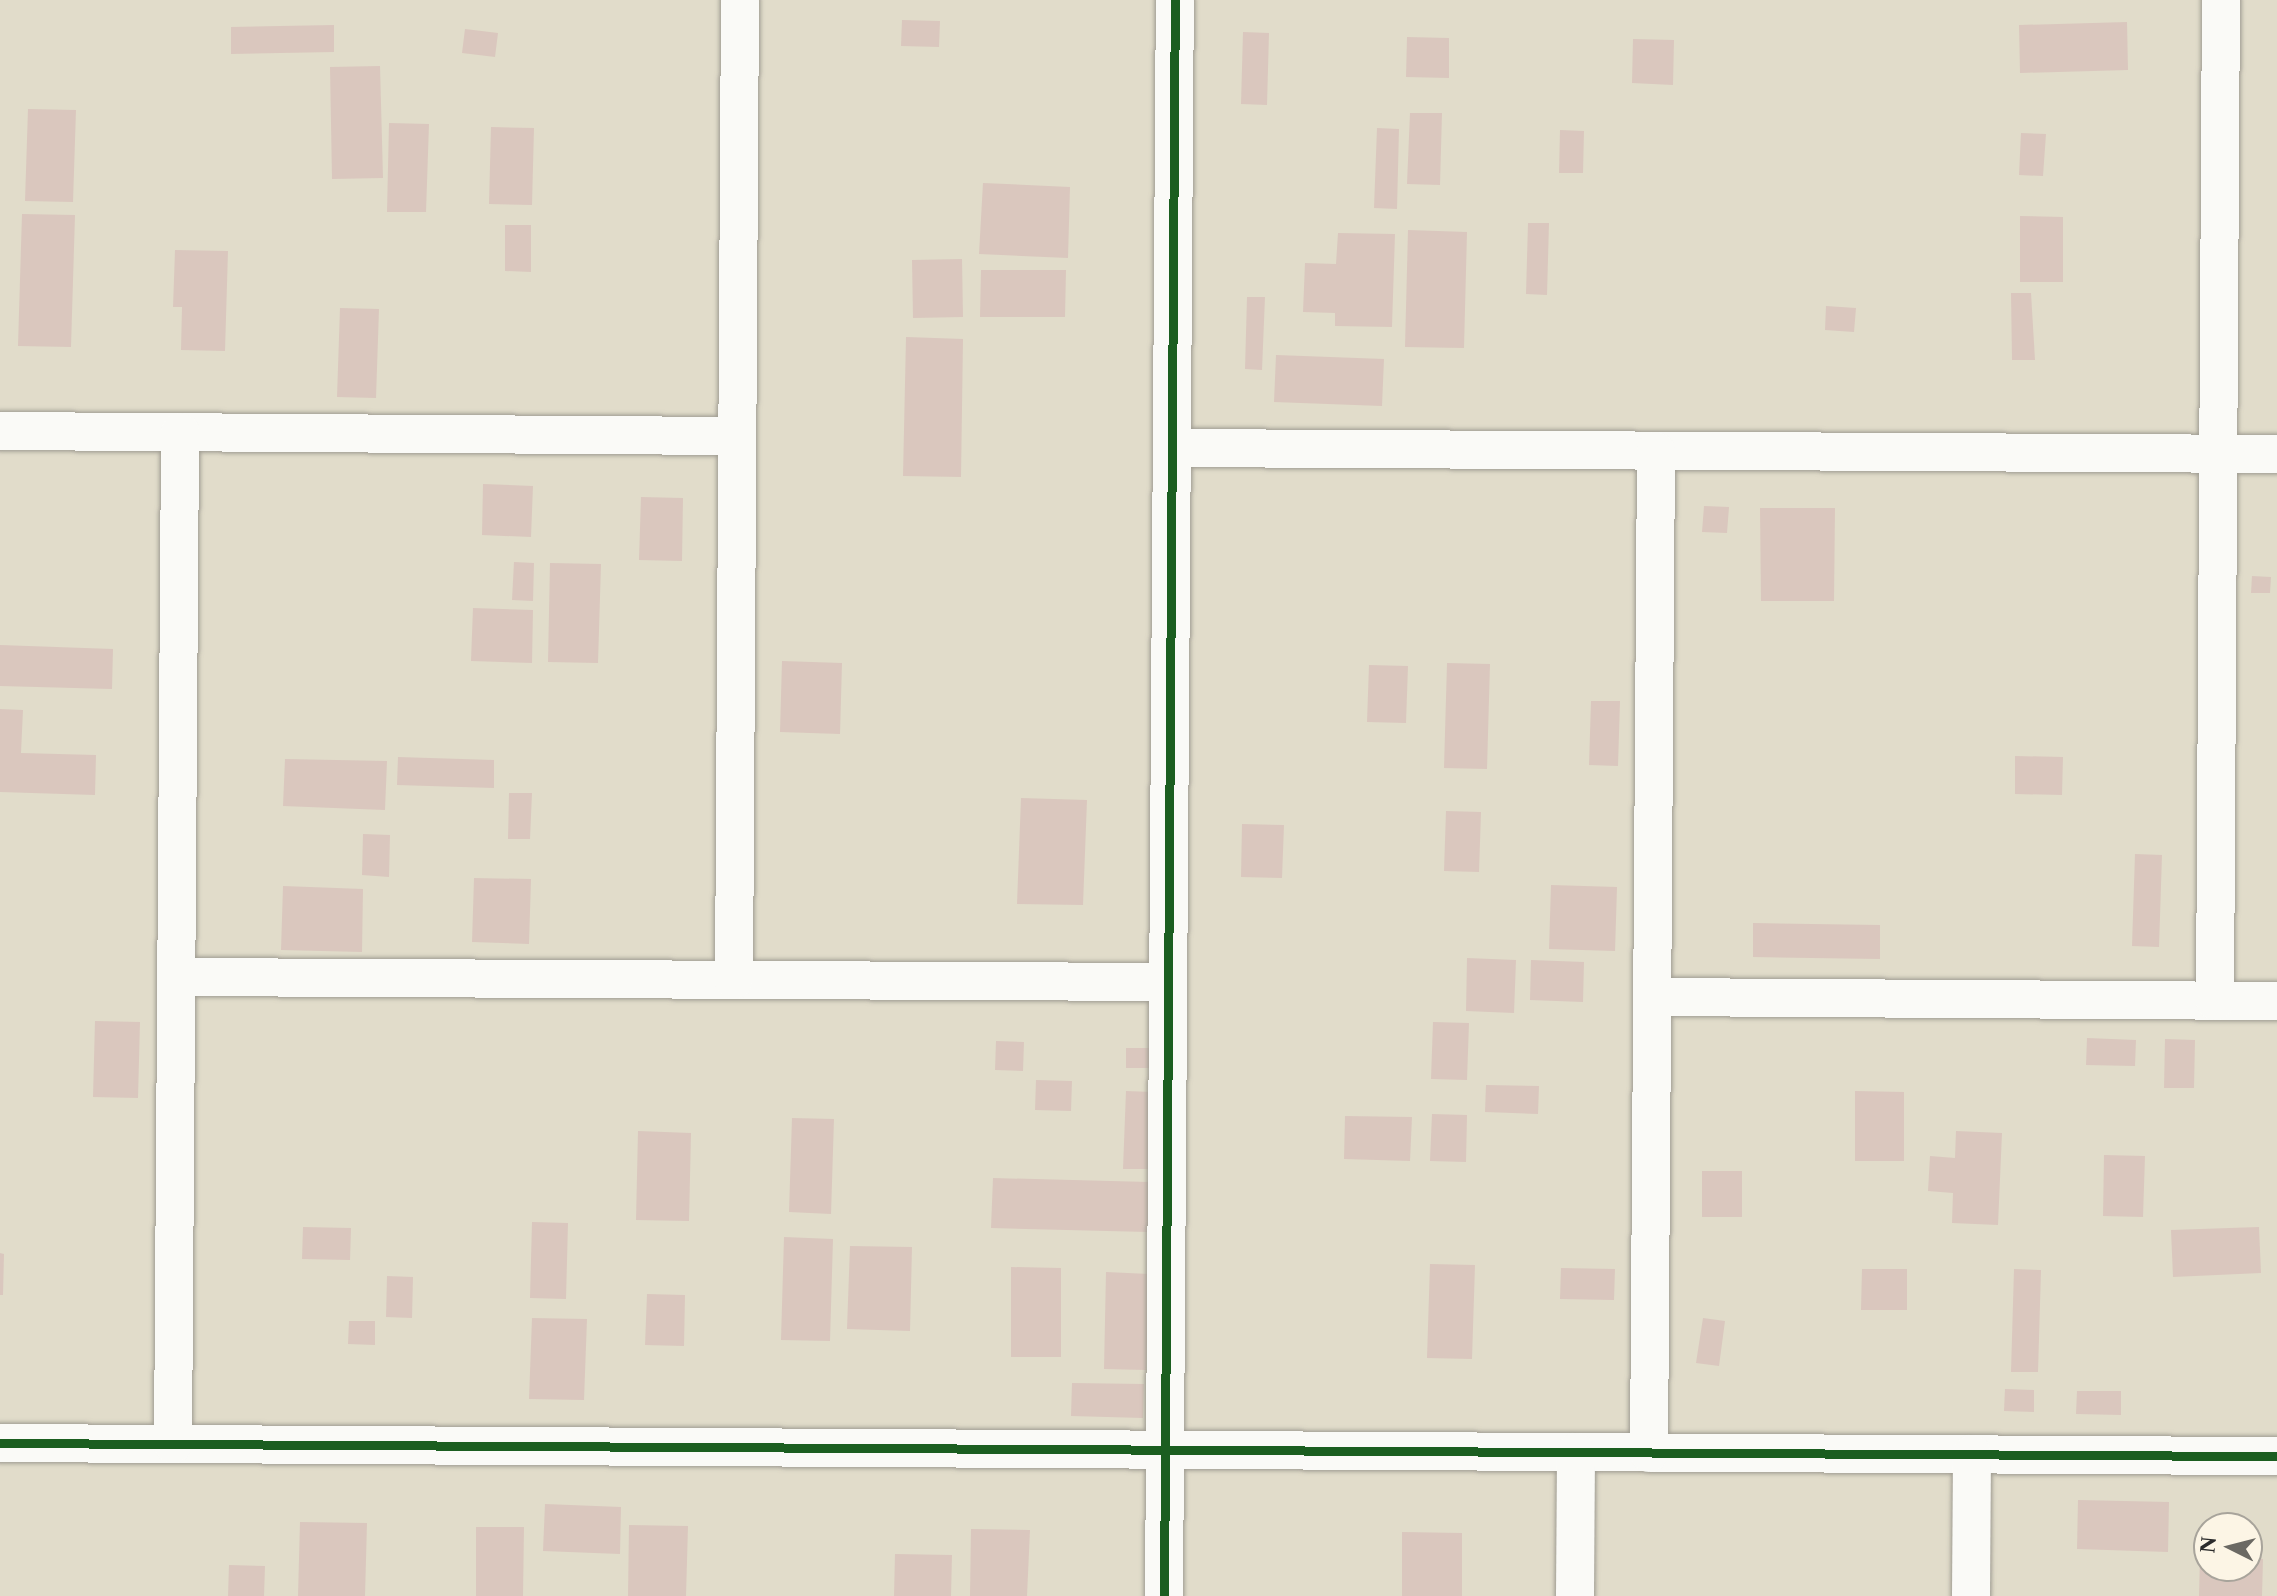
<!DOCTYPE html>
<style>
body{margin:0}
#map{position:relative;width:2277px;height:1596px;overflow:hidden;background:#e1dcca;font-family:"Libre Caslon Text",serif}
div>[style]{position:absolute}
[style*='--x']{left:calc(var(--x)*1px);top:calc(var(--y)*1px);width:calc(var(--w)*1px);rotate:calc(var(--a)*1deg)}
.building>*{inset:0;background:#dac7be}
.roads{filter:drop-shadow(0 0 2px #9f9c92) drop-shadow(0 0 2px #9f9c92)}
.minor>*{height:38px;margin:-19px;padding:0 19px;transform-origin:19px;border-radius:19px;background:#fafaf7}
.cycleway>*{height:9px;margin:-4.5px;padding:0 4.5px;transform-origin:4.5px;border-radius:4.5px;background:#1b5e20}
span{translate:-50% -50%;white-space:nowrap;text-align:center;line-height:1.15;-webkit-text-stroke:7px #fcf5e5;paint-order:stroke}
.north{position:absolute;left:2193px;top:1512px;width:70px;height:70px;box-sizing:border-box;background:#fcf5e5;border:2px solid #a8a49b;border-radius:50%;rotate:276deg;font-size:19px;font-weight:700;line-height:28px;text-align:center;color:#2b2b2b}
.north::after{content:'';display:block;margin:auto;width:24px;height:32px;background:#6b6963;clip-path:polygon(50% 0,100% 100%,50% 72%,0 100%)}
</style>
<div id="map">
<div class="building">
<div style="clip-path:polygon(902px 20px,940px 21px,939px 47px,901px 46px)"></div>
<div style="clip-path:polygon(2127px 22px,2128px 70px,2020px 73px,2019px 25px)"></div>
<div style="clip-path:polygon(334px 25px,334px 52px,231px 54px,231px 27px)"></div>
<div style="clip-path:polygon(465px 29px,498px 33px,495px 57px,462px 53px)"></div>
<div style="clip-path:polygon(1243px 32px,1269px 33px,1267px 105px,1241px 104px)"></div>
<div style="clip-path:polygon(1407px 37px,1449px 38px,1449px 78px,1406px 77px)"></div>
<div style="clip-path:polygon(1633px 39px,1674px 40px,1673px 85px,1632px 83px)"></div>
<div style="clip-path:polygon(380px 66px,383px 178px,332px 179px,330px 67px)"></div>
<div style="clip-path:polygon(28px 109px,76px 110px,73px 202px,25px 201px)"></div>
<div style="clip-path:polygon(1410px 113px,1442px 113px,1440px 185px,1407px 184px)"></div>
<div style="clip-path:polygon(389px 123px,429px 124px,426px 212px,387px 212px)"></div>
<div style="clip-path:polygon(491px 127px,534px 128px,532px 205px,489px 204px)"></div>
<div style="clip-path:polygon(1377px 128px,1399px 129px,1397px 209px,1374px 208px)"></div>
<div style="clip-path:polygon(1560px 130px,1584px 131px,1583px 173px,1559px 173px)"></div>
<div style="clip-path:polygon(2021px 133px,2046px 134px,2043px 176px,2019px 175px)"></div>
<div style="clip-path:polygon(983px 183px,1070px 187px,1068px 258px,979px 254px)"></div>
<div style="clip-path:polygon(22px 214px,75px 215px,71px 347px,18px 346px)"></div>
<div style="clip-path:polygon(2020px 216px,2063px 217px,2063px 282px,2020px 282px)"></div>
<div style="clip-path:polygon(1528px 223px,1549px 223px,1547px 295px,1526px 294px)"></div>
<div style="clip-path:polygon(505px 225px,531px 225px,531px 272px,505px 271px)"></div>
<div style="clip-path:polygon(1408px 230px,1467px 232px,1464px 348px,1405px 347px)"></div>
<div style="clip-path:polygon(1338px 233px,1395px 234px,1392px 327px,1335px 326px,1335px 313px,1303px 312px,1305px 263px,1336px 264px)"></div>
<div style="clip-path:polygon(175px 250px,228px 251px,225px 351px,181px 350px,182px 307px,173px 307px)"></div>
<div style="clip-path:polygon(962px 259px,963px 317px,913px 318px,912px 260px)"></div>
<div style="clip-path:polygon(981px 270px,1066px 270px,1065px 317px,980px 317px)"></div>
<div style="clip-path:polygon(2011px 293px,2031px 293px,2035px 360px,2012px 360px)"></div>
<div style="clip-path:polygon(1247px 297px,1265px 297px,1262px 370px,1245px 369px)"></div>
<div style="clip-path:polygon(1826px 306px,1856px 308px,1854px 332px,1825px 330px)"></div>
<div style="clip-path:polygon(340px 308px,379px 309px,376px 398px,337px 397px)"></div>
<div style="clip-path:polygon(906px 337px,963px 339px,961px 477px,903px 476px)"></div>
<div style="clip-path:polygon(1276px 355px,1384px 359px,1382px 406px,1274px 402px)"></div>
<div style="clip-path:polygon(483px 484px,533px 486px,531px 537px,482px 535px)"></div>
<div style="clip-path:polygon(641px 497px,683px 498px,682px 561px,639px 560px)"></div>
<div style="clip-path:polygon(1704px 506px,1729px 507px,1727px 533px,1702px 532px)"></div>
<div style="clip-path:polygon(1760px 508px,1835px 508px,1834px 601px,1761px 601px)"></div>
<div style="clip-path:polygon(514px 562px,534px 563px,533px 601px,512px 600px)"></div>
<div style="clip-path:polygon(550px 563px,601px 564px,598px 663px,548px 662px)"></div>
<div style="clip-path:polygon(2252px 576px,2271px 577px,2270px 593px,2251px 593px)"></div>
<div style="clip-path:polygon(473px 608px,533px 610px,532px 663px,471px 661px)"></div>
<div style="clip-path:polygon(0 645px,113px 649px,112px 689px,0 686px)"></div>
<div style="clip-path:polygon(782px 661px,842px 663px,840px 734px,780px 732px)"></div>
<div style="clip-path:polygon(1447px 663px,1490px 664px,1487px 769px,1444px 768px)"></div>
<div style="clip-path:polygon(1369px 665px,1408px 666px,1406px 723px,1367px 722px)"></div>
<div style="clip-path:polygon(1591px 701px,1620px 701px,1618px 766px,1589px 765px)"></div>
<div style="clip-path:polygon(0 709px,23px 710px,21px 753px,96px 755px,95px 795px,0 792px)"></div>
<div style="clip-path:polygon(2015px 756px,2063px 757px,2062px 795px,2015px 794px)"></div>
<div style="clip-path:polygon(398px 757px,494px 760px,494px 788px,397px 785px)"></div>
<div style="clip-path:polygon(285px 759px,387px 761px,385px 810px,283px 806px)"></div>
<div style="clip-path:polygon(509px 793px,532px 793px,530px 839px,508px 839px)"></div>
<div style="clip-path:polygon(1021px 798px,1087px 800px,1083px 905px,1017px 904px)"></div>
<div style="clip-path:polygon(1446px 811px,1481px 812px,1479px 872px,1444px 871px)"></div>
<div style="clip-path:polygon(1242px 824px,1284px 825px,1282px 878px,1241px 877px)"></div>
<div style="clip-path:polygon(363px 834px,390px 835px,389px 877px,362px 875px)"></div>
<div style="clip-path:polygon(2135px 854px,2162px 855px,2159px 947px,2132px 946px)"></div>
<div style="clip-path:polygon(474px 878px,531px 879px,529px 944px,472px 942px)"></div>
<div style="clip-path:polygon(1551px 885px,1617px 887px,1615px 951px,1549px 949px)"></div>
<div style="clip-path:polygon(283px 886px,363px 889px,362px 952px,281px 950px)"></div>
<div style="clip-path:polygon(1753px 923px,1880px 925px,1880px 959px,1753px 957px)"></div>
<div style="clip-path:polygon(1467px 958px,1516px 960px,1514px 1013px,1466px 1011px)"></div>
<div style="clip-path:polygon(1531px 960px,1584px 962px,1583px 1002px,1530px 1000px)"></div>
<div style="clip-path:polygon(95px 1021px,140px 1022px,138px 1098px,93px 1097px)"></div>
<div style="clip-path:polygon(1433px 1022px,1469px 1023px,1467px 1080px,1431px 1079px)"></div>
<div style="clip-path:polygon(2087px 1038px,2136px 1040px,2135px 1066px,2086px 1065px)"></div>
<div style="clip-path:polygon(2165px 1039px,2195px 1040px,2194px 1088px,2164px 1088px)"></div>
<div style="clip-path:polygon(996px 1041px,1024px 1042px,1023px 1071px,995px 1070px)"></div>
<div style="clip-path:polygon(1126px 1048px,1150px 1048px,1149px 1068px,1126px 1068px)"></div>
<div style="clip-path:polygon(1036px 1080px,1072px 1081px,1071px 1111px,1035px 1110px)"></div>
<div style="clip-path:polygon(1486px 1085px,1539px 1086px,1538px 1114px,1485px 1112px)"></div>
<div style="clip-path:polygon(1126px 1091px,1152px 1092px,1150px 1169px,1123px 1169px)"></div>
<div style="clip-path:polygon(1855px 1091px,1904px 1092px,1904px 1161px,1855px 1161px)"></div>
<div style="clip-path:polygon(1432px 1114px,1467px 1115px,1466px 1162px,1430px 1161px)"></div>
<div style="clip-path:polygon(1345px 1116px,1412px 1117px,1410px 1161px,1344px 1159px)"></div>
<div style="clip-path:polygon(792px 1118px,834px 1119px,831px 1214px,789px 1212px)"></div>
<div style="clip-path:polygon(638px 1131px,691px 1133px,689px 1221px,636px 1220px)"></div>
<div style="clip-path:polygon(1956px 1131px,2002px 1133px,1998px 1225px,1952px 1223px,1953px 1193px,1928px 1191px,1930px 1156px,1955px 1158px)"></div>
<div style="clip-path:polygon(2104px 1155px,2145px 1156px,2143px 1217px,2103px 1216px)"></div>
<div style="clip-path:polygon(1702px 1171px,1742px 1171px,1742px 1217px,1702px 1217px)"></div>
<div style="clip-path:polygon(993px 1178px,1149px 1182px,1148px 1232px,991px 1228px)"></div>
<div style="clip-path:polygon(532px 1222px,568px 1223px,566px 1299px,530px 1298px)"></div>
<div style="clip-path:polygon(303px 1227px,351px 1228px,350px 1260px,302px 1259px)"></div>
<div style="clip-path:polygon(2259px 1227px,2261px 1273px,2173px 1277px,2171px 1230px)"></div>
<div style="clip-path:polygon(784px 1237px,833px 1239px,830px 1341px,781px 1340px)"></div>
<div style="clip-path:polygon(850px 1246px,912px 1247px,910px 1331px,847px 1329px)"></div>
<div style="clip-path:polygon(0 1253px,4px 1254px,3px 1295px,0 1295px)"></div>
<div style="clip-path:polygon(1430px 1264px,1475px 1265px,1472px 1359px,1427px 1358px)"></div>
<div style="clip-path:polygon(1011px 1267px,1061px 1268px,1061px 1357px,1011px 1357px)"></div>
<div style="clip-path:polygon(1561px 1268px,1615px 1269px,1614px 1300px,1560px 1299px)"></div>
<div style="clip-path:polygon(1862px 1269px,1907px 1269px,1907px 1310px,1861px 1310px)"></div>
<div style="clip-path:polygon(2014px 1269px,2041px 1270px,2038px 1372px,2011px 1372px)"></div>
<div style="clip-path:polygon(1106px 1272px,1149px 1274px,1146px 1370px,1104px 1369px)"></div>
<div style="clip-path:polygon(387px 1276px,413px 1277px,412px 1318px,386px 1317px)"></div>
<div style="clip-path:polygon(647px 1294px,685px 1295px,684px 1346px,645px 1345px)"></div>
<div style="clip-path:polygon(532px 1318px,587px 1319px,584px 1400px,529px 1399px)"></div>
<div style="clip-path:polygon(1703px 1318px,1725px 1321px,1719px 1366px,1696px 1363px)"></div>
<div style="clip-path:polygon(349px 1321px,375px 1321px,375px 1345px,348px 1344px)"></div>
<div style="clip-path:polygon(1072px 1383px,1144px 1384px,1143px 1418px,1071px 1416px)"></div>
<div style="clip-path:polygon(2005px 1389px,2034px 1390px,2034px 1412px,2004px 1411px)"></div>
<div style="clip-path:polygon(2077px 1391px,2121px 1391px,2121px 1415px,2076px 1414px)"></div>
<div style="clip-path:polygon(2078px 1500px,2169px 1502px,2168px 1552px,2077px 1549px)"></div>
<div style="clip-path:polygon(545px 1504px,621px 1507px,620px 1554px,543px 1551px)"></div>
<div style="clip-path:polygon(300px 1522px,367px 1523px,365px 1596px,298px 1596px)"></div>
<div style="clip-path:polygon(629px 1525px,688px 1526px,686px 1596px,628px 1596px)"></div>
<div style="clip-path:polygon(476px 1527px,524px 1527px,523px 1596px,476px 1596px)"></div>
<div style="clip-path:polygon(971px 1529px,1030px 1530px,1027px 1596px,970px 1596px)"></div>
<div style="clip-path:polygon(1402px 1532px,1462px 1533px,1462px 1596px,1402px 1596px)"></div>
<div style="clip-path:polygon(895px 1554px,952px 1555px,951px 1596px,894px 1596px)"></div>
<div style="clip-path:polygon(2200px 1556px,2207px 1557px,2207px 1568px,2249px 1568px,2249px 1558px,2263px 1559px,2262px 1596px,2199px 1596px)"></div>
<div style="clip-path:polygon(229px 1565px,265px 1566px,264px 1596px,228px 1596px)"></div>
</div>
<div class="roads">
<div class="minor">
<div style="--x:0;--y:431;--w:737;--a:0.39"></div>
<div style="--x:1172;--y:448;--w:1105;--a:0.31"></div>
<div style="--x:177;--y:977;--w:991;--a:0.29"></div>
<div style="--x:734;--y:980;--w:980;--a:-89.65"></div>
<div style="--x:1652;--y:997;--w:625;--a:0.37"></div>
<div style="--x:2215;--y:1001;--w:1001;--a:-89.66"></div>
<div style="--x:0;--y:1443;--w:2277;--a:0.33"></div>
<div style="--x:173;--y:1444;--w:1012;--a:-89.6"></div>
<div style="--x:1649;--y:1453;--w:1002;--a:-89.6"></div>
<div style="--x:1164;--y:1596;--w:1596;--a:-89.61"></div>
<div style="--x:1575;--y:1596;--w:144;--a:-89.6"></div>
<div style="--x:1971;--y:1596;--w:142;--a:-89.6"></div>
</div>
</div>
<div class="cycleway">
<div style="--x:0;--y:1443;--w:2277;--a:0.33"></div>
<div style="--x:1164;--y:1596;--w:1596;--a:-89.61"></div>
</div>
<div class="north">N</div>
</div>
